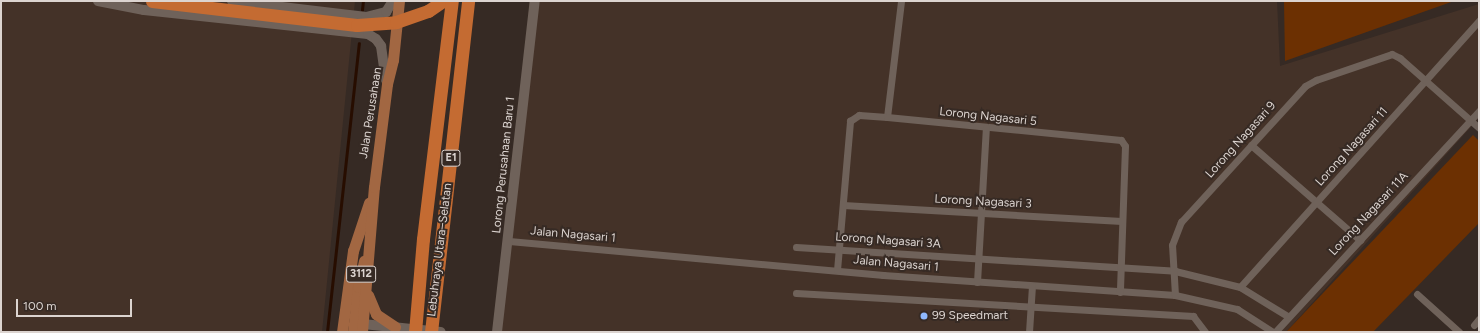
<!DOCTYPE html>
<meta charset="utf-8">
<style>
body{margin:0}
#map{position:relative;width:1480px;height:333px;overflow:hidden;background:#362a24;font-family:Figtree,sans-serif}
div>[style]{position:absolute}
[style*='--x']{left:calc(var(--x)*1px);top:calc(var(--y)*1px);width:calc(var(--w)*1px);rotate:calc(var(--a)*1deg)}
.built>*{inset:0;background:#443228}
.green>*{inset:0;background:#6c3002}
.stream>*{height:2.5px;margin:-1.25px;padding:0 1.25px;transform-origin:1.25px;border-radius:1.25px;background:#270d00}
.street>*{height:7px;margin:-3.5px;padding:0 3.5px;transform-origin:3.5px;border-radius:3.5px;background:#6f625a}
.secondary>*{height:10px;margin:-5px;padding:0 5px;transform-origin:5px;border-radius:5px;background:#6f625a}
.primary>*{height:11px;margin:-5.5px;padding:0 5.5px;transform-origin:5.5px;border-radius:5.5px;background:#a26742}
.highway>*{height:13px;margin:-6.5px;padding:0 6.5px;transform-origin:6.5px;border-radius:6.5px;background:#c46b32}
.dots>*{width:11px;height:11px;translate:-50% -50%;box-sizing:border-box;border:2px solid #362a24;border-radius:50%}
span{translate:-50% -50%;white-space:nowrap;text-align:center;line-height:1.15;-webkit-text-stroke:4px #362a24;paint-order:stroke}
.shield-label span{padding:1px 3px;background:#362a24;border:1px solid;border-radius:3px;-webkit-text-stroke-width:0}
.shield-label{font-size:11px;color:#dcd4d0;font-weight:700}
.street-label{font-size:12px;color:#dcd4d0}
.poi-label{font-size:12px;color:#dcd4d0}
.left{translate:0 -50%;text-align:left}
.frame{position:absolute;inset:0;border:2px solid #dcd4d0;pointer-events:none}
.scale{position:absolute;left:16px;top:299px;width:116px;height:18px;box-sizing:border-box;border:2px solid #dcd4d0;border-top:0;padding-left:5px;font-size:12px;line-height:14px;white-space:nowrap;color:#dcd4d0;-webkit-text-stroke:3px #362a24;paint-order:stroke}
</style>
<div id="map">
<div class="built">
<div style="clip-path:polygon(1px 1px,355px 1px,322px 332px,1px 332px)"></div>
<div style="clip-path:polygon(530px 1px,1277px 1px,1280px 66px,1479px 4px,1479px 118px,1286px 332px,495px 332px)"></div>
</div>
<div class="green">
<div style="clip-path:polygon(1284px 1px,1454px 1px,1285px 61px)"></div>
<div style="clip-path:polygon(1473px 135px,1479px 141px,1479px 223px,1373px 332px,1287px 331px)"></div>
</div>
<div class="stream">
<div style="--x:362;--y:10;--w:9;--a:-84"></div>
<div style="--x:327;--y:332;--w:290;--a:-83.7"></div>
</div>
<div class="street">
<div style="--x:887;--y:117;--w:117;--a:-83.1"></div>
<div style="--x:1251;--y:145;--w:145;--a:41.1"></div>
<div style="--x:843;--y:205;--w:279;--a:3.3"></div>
<div style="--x:509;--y:241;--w:376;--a:5.2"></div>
<div style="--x:883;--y:275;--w:293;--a:3.9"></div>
<div style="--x:1175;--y:295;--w:64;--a:12.7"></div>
<div style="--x:1237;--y:309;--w:43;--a:32.6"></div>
<div style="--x:796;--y:247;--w:380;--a:3.6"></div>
<div style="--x:1175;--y:271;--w:67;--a:13.8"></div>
<div style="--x:1240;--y:287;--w:57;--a:31.5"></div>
<div style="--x:837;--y:270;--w:150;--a:-85"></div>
<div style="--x:850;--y:121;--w:11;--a:-34"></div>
<div style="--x:859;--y:115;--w:28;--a:4"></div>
<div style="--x:887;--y:117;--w:235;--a:5.6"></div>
<div style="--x:1121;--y:140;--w:7;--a:56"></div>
<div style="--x:1125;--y:146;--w:146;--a:92"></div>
<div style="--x:977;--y:282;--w:154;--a:-86.7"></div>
<div style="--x:1240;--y:287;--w:358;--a:-48.1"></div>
<div style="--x:796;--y:293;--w:398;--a:3.3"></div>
<div style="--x:1193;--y:316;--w:20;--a:53"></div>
<div style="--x:1417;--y:294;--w:57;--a:42.1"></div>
<div style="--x:1175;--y:295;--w:50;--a:-93.4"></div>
<div style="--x:1172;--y:245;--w:25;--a:-69"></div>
<div style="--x:1181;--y:222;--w:184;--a:-47.6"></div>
<div style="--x:1305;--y:86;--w:13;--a:-29"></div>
<div style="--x:1316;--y:80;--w:80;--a:-18.9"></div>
<div style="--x:1392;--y:54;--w:9;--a:27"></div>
<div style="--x:1400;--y:58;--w:106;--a:41.5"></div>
<div style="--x:1474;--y:325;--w:8;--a:-50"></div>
<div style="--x:1029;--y:332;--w:46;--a:-86.3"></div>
<div style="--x:1275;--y:332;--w:301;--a:-47.3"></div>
</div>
<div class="secondary">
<div style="--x:98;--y:1;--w:47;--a:11.1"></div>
<div style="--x:144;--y:10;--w:225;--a:6.1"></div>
<div style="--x:368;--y:34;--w:9;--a:32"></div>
<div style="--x:376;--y:39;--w:9;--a:54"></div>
<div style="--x:381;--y:46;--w:34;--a:82"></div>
<div style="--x:232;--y:1;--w:135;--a:6.8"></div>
<div style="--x:366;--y:17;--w:21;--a:-14"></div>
<div style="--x:386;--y:12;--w:13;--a:-58"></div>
<div style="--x:355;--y:321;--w:9;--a:21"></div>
<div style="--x:363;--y:324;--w:78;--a:5.9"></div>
<div style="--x:497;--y:332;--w:333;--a:-83.5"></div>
</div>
<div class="primary">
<div style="--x:368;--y:295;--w:21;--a:67"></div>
<div style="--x:376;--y:314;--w:23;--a:34"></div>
<div style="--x:342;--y:332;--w:82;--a:-82.3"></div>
<div style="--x:353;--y:251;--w:51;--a:-71.6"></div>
<div style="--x:353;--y:332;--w:45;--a:-83.7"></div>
<div style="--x:358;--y:287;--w:27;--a:-77"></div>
<div style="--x:362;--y:332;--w:145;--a:-85.3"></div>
<div style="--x:374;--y:187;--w:104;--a:-82.8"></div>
<div style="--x:387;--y:84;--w:25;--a:-76"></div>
<div style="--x:393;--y:60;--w:59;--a:-84.2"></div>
</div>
<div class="highway">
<div style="--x:152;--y:1;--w:206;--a:6.7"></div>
<div style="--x:357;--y:25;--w:39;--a:-4"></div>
<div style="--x:396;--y:22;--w:34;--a:-19"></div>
<div style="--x:428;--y:11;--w:18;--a:-34"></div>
<div style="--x:415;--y:332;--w:93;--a:-85.1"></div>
<div style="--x:423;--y:239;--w:240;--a:-83.1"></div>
<div style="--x:431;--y:332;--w:333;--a:-83.6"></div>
</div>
<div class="dots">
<div style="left:924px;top:316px;background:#8fb8fd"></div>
</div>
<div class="shield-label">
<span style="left:451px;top:158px">E1</span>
<span style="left:361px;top:274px">3112</span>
</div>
<div class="street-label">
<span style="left:371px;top:113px;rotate:-81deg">Jalan Perusahaan</span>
<span style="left:988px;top:117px;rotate:6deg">Lorong Nagasari 5</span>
<span style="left:1241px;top:140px;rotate:-48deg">Lorong Nagasari 9</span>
<span style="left:1352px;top:147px;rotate:-48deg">Lorong Nagasari 11</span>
<span style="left:504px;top:165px;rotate:-84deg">Lorong Perusahaan Baru 1</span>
<span style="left:983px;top:202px;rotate:3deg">Lorong Nagasari 3</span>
<span style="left:1369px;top:214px;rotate:-47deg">Lorong Nagasari 11A</span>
<span style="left:573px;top:235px;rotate:5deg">Jalan Nagasari 1</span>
<span style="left:888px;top:241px;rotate:4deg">Lorong Nagasari 3A</span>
<span style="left:440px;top:250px;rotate:-83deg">Lebuhraya Utara–Selatan</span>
<span style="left:896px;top:264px;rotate:5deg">Jalan Nagasari 1</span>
</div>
<div class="poi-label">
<span class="left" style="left:932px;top:316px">99 Speedmart</span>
</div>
<div class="frame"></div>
<div class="scale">100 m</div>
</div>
